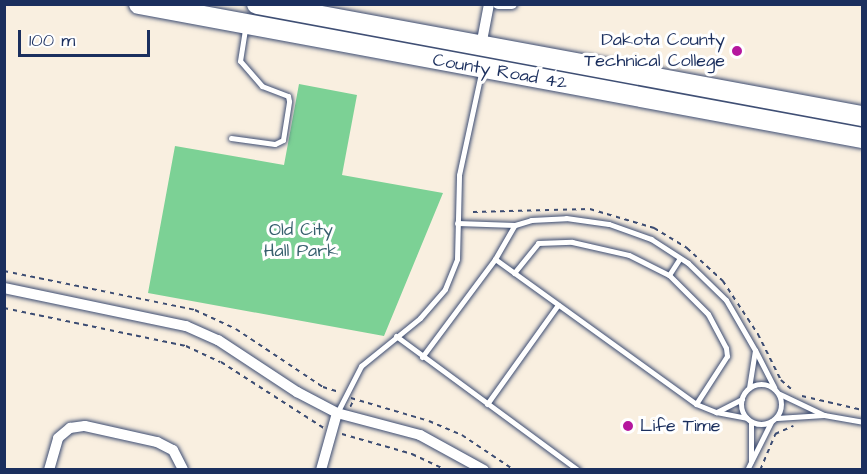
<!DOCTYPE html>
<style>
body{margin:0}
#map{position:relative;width:867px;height:474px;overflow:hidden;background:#f9efe0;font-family:"Architects Daughter",sans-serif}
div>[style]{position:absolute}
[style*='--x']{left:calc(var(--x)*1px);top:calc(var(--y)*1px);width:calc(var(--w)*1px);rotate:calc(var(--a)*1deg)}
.green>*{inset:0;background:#7cd195}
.path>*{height:1.5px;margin-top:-0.75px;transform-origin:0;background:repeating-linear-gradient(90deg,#3c4c72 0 4.5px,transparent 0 9px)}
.roads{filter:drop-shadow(0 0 2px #3c4c72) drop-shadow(0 0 2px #3c4c72)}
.lane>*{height:5px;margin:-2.5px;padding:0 2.5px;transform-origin:2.5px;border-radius:2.5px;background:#fff}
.lane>.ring{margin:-2.5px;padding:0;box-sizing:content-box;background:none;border:5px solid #fff;border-radius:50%}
.street>*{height:10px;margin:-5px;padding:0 5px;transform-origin:5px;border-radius:5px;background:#fff}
.highway>*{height:20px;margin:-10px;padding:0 10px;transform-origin:10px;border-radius:10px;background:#fff}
.dots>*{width:16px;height:16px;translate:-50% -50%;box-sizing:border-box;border:3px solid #fff;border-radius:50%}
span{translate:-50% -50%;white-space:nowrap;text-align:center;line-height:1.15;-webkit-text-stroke:6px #fff;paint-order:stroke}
.poi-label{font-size:18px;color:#1b2f5e}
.right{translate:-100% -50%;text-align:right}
.left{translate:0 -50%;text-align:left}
.street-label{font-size:18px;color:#1b2f5e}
.park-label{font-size:18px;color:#38606e}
.frame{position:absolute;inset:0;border:6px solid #1b2f5e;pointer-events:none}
.scale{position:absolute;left:18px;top:30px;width:132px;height:27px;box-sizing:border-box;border:3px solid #1b2f5e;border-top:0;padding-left:8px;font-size:18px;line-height:21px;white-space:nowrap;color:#1b2f5e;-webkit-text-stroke:4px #fff;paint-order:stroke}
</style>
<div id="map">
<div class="green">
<div style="clip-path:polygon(299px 84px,357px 95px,342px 175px,443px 193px,384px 336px,148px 293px,175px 146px,284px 165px)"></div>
</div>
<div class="path">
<div style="--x:473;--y:212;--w:117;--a:-1.5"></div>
<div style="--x:590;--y:209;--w:67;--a:16.5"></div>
<div style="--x:654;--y:228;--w:39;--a:31"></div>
<div style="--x:687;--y:248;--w:49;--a:42.5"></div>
<div style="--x:723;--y:281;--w:64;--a:56.6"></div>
<div style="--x:758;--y:334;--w:51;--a:63.4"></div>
<div style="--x:781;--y:380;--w:18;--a:41"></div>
<div style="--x:4;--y:271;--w:195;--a:11.5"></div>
<div style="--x:195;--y:310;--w:45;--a:24.9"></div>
<div style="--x:236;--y:329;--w:105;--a:33.7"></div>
<div style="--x:323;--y:387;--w:17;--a:17"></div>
<div style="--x:4;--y:308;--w:186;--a:11.8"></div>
<div style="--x:186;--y:346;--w:38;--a:25"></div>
<div style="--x:221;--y:362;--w:122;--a:32.7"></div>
<div style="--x:802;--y:396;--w:62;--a:13.1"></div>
<div style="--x:351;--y:398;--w:81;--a:16.4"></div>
<div style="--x:429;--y:421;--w:36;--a:23"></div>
<div style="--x:462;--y:435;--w:63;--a:33.9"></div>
<div style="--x:350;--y:407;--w:9;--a:-63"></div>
<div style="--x:342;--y:434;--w:73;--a:15.9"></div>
<div style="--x:412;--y:454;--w:38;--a:25"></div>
<div style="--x:760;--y:470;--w:39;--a:-67"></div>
<div style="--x:775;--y:434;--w:20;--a:-24"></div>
</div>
<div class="roads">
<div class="lane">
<div style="--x:231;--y:138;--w:44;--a:7.8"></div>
<div style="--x:275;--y:144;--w:9;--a:-27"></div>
<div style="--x:283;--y:140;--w:39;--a:-81"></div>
<div style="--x:289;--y:101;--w:5;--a:-101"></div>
<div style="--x:288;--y:96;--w:28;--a:-159"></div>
<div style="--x:262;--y:86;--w:33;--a:-131"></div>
<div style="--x:240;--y:61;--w:32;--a:-81"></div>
<div style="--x:457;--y:223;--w:58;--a:2"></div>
<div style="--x:495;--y:259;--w:39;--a:-60"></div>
<div style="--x:515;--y:225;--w:17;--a:-17"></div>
<div style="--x:531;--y:220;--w:35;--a:-3"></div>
<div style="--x:566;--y:218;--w:43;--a:7.9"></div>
<div style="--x:609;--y:224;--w:45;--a:19.7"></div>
<div style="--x:651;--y:239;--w:44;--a:33"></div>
<div style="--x:688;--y:263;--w:53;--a:44.2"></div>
<div style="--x:726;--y:300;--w:58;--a:59.9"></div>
<div style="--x:514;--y:273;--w:38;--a:-51"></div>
<div style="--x:538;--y:243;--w:34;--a:-2"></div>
<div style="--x:572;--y:242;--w:58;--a:12.8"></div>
<div style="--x:629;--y:255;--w:45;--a:26.6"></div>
<div style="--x:669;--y:275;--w:55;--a:45"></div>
<div style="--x:708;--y:314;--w:38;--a:62"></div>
<div style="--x:726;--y:348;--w:8;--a:83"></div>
<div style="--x:727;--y:356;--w:57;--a:122.9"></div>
<div style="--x:669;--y:275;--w:20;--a:-57"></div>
<div style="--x:396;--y:336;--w:226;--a:36.4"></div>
<div style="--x:422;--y:357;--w:122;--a:-53.3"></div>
<div style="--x:495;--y:259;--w:248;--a:35.8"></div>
<div style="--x:696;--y:404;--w:22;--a:22"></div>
<div class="ring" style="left:741px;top:384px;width:35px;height:35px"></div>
<div style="--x:749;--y:388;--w:38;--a:-81"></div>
<div style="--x:755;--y:350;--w:42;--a:62.8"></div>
<div style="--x:742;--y:399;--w:29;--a:153"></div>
<div style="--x:716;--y:412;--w:31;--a:11"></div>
<div style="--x:487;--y:404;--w:122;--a:-54.4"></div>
<div style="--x:337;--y:413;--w:53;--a:-62.9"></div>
<div style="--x:361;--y:366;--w:76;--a:-39.1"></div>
<div style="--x:420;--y:318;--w:38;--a:-49"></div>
<div style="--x:445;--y:289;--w:32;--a:-68"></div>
<div style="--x:457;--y:259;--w:84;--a:-88.6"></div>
<div style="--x:459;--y:175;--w:104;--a:-77.8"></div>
<div style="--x:824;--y:415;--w:39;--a:10"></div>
<div style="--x:777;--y:418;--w:47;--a:-3.7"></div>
<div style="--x:824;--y:415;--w:49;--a:-154.5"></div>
<div style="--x:751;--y:461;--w:39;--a:-90"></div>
<div style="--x:747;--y:470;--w:54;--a:-63.4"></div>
</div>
<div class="street">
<div style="--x:498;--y:4;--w:14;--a:0"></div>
<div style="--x:481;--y:46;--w:43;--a:-79.2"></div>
<div style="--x:4;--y:288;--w:186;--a:11.8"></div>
<div style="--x:186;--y:326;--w:35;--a:24"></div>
<div style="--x:218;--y:340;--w:95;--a:33.4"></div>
<div style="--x:297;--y:392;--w:45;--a:27.7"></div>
<div style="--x:337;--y:413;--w:86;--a:14.8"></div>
<div style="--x:420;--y:435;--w:73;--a:28.7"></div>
<div style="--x:49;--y:470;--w:33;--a:-74"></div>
<div style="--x:58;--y:438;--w:16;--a:-40"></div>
<div style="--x:70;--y:428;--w:15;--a:-8"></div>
<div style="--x:85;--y:426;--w:74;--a:12.5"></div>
<div style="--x:157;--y:442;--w:18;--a:27"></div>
<div style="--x:173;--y:450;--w:22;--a:63"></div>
<div style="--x:321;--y:470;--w:59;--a:-74.3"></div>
</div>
<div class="highway">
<div style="--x:139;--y:4;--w:735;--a:10.5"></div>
<div style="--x:257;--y:4;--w:615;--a:10.49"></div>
</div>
</div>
<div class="dots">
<div style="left:737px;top:51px;background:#b5179e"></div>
<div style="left:628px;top:426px;background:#b5179e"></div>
</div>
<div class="poi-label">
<span class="right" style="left:725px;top:51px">Dakota County<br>Technical College</span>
<span class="left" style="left:640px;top:426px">Life Time</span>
</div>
<div class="street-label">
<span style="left:500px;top:72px;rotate:10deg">County Road 42</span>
</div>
<div class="park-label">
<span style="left:301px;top:241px">Old City<br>Hall Park</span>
</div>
<div class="frame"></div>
<div class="scale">100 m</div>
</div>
